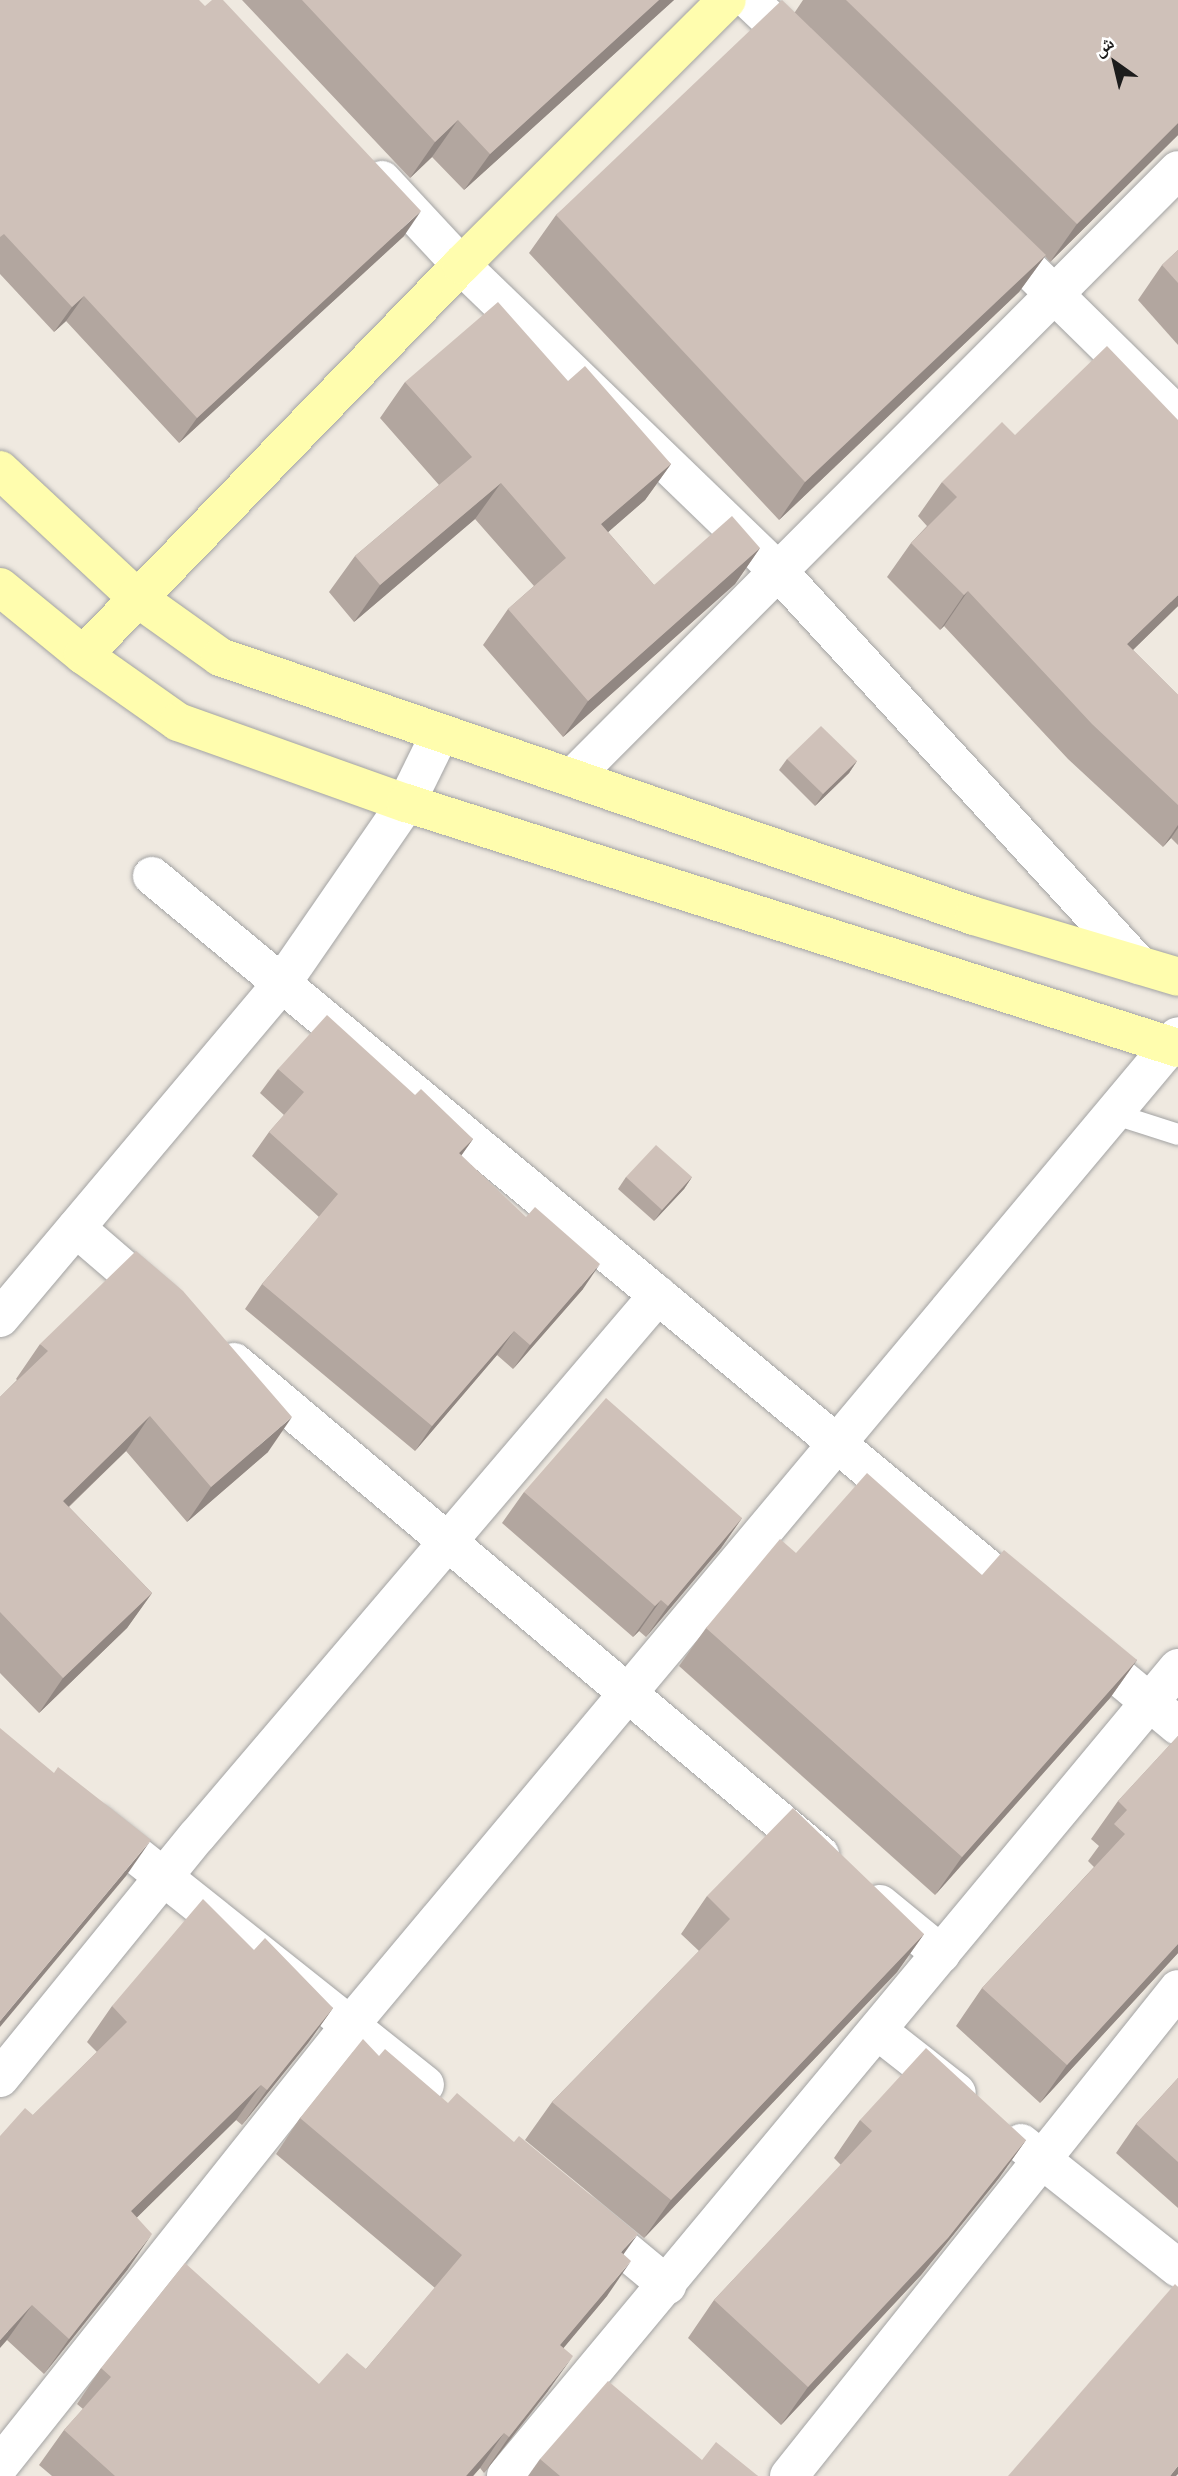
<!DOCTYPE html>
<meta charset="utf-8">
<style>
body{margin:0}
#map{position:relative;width:1178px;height:2476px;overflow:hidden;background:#efe9e0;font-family:"IBM Plex Sans","Noto Naskh Arabic",sans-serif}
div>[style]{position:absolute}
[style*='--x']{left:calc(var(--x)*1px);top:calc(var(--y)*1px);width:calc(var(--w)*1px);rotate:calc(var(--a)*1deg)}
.roads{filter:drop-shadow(0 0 2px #a3a3a3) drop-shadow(0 0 2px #a3a3a3)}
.lane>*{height:21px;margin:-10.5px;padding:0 10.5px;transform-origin:10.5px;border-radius:10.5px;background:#fff}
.street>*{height:38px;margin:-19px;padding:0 19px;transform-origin:19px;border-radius:19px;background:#fff}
.secondary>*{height:38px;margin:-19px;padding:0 19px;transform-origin:19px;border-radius:19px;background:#fffdae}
.wall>*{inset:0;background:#b2a69f}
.shaded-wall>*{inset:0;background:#918782}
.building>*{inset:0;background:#cfc1b9}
span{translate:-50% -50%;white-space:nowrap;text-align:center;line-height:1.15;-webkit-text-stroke:7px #fff;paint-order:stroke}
.north{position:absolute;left:1080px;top:28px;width:70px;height:70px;-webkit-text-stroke:5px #fff;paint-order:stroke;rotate:326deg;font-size:19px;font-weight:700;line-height:28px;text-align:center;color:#1c1c1c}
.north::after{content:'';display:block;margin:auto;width:24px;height:32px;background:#1c1c1c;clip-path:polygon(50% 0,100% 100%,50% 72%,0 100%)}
</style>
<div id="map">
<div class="roads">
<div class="lane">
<div style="--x:1112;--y:1113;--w:69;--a:17.7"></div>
</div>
<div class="street">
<div style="--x:749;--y:0;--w:74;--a:43.4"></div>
<div style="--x:382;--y:180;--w:116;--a:47.1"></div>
<div style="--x:461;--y:265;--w:442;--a:44"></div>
<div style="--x:779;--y:572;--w:533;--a:47.51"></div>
<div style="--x:995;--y:236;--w:257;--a:44.5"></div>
<div style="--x:572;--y:778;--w:858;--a:-45.09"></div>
<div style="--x:152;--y:876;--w:1138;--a:39.65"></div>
<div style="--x:76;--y:1228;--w:112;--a:40.7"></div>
<div style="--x:0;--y:1318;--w:438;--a:-49.9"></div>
<div style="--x:282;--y:983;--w:219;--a:-55.4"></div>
<div style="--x:406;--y:803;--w:77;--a:-63.8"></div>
<div style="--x:234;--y:1362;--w:766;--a:40.07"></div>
<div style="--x:1083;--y:1647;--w:124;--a:39.7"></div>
<div style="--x:97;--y:1824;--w:419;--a:38.5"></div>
<div style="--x:880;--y:1904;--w:79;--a:39.3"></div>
<div style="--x:878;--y:2031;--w:100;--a:38.1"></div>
<div style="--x:0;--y:2078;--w:312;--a:-50.9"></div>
<div style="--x:197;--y:1836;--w:711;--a:-49.56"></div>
<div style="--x:1021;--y:2143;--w:201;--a:38.5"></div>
<div style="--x:585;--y:2217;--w:107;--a:39.7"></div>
<div style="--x:0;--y:2465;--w:564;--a:-51.48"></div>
<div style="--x:351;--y:2024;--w:1288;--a:-50.07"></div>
<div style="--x:506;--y:2476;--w:1051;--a:-50.25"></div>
<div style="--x:789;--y:2476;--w:623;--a:-51.38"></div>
</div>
<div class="secondary">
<div style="--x:0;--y:470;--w:186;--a:43"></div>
<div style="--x:136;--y:597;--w:103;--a:35.5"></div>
<div style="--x:220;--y:657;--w:797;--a:18.96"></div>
<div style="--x:974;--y:916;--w:213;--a:16.6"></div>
<div style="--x:0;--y:587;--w:107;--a:39.3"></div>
<div style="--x:83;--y:655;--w:116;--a:35.2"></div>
<div style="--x:178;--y:722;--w:242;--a:19.6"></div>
<div style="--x:406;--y:803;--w:810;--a:17.61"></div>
<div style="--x:83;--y:655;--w:543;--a:-45.9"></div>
<div style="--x:461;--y:265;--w:375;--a:-44.9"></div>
</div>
</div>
<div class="wall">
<div style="clip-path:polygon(0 0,404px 236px,179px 443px,66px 321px,54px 332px,0 274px)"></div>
<div style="clip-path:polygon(242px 0,674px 0,464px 190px,432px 157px,410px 178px)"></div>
<div style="clip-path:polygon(803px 0,1178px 0,1178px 135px,1050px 262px,1045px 256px,1019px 292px,779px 520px,529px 253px,556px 215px,795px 12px)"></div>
<div style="clip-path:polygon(1178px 250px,1178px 345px,1138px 300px,1162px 265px)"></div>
<div style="clip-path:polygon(568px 381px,671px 464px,645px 500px,608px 532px,654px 585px,760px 548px,735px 584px,563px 737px,483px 645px,508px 609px,534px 586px,475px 519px,354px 622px,329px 592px,355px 556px,439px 485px,380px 418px,405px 382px)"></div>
<div style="clip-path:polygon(942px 482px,1178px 606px,1133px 650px,1178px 695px,1178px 845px,1171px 838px,1163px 847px,1068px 759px,944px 626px,940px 630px,887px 577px,911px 543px,927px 526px,918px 516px)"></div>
<div style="clip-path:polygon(787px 759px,857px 761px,849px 773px,815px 806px,779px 770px)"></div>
<div style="clip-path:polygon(278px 1069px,415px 1095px,473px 1139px,461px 1156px,583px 1289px,513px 1369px,497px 1355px,415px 1451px,245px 1309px,262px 1284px,319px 1217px,252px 1156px,269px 1132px,284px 1115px,260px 1093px)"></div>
<div style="clip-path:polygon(626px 1177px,692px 1177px,684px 1189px,654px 1221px,618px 1189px)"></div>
<div style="clip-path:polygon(40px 1344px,268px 1452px,187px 1522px,126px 1451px,69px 1507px,152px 1593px,127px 1628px,39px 1713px,0 1673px,0 1397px,17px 1380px,16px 1379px)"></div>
<div style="clip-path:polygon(524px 1492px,742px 1518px,721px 1548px,646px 1637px,639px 1631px,633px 1637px,502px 1523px)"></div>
<div style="clip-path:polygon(796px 1553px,982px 1575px,1137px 1660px,1110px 1698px,935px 1895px,679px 1666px,706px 1628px)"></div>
<div style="clip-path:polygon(1178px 1736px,1178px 1953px,1040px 2103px,956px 2026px,982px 1988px,1094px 1867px,1088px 1861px,1099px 1846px,1091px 1839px,1118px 1801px)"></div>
<div style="clip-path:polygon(707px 1896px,924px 1934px,897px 1972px,644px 2238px,525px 2140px,552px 2102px,699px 1951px,681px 1934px)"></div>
<div style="clip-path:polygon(254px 1950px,333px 2008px,308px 2043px,242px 2125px,236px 2120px,137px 2217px,128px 2269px,44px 2374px,7px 2340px,33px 2115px,97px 2052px,87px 2042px,112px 2006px)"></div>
<div style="clip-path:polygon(379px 2056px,624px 2255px,607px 2296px,563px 2348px,548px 2391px,484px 2473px,480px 2468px,473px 2476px,52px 2476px,39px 2465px,64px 2430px,83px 2409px,77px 2404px,101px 2368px,319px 2384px,366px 2369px,435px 2288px,276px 2154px,300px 2118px)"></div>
<div style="clip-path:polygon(1178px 2078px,1178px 2208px,1116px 2153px,1136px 2124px)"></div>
<div style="clip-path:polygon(860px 2120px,1026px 2140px,999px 2178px,921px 2275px,781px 2425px,688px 2338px,714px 2300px,841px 2165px,834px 2158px)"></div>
<div style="clip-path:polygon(540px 2459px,702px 2460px,758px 2476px,528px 2476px)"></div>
</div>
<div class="shaded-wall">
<div style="clip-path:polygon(659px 0,674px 0,464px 190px,490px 154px)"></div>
<div style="clip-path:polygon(458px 120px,432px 157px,410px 178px,435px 142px)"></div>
<div style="clip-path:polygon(1178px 123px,1178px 135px,1050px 262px,1077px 224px)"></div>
<div style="clip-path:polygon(421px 211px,404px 236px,179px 443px,197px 418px)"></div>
<div style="clip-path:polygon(1046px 255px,1019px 292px,779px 520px,805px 482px)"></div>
<div style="clip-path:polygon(84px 296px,66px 321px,54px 332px,72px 307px)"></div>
<div style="clip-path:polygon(671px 464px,645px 500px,576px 560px,601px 524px)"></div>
<div style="clip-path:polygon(501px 483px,475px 519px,354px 622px,380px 585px)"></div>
<div style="clip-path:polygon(760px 548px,735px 584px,563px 737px,588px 701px)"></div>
<div style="clip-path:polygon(968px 591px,944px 626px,940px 630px,964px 595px)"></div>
<div style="clip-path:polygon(1178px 595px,1178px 606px,1103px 679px,1127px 644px)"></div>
<div style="clip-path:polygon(857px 761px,849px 773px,815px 806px,823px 794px)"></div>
<div style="clip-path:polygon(1178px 825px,1178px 828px,1171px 838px,1163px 847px)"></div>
<div style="clip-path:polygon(473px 1139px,455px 1164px,459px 1153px)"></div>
<div style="clip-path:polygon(692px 1177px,684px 1189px,654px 1221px,662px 1210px)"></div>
<div style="clip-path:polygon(600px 1264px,583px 1289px,513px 1369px,530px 1345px)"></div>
<div style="clip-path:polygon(514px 1331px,497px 1355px,415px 1451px,432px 1426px)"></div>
<div style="clip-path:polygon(150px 1416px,126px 1451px,38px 1536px,63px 1501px)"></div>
<div style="clip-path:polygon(292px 1417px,268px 1452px,187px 1522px,211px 1487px)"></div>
<div style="clip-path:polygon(742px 1518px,721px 1548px,646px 1637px,668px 1606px)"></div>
<div style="clip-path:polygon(152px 1593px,127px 1628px,39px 1713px,63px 1678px)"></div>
<div style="clip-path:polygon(661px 1600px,639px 1631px,633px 1637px,655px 1606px)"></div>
<div style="clip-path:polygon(1137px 1660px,1110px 1698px,935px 1895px,962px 1857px)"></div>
<div style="clip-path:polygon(151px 1840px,126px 1876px,0 2027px,0 2021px)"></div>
<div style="clip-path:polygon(924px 1934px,897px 1972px,644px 2238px,671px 2200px)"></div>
<div style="clip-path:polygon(1178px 1944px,1178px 1953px,1040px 2103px,1067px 2065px)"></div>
<div style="clip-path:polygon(333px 2008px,308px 2043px,242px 2125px,267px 2090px)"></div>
<div style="clip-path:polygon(261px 2085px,236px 2120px,107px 2247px,131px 2211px)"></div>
<div style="clip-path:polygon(1026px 2140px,999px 2178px,921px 2275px,781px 2425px,808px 2387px)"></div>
<div style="clip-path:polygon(152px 2234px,128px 2269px,44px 2374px,69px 2339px)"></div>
<div style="clip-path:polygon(638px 2234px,613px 2269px,621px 2252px)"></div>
<div style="clip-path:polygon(631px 2261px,607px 2296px,536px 2381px,560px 2345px)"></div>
<div style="clip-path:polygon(32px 2305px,7px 2340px,0 2348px,0 2340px)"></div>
<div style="clip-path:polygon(573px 2356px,548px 2391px,484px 2473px,509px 2437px)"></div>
<div style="clip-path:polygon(504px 2433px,480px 2468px,473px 2476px,466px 2476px)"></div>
<div style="clip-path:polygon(1178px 2466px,1178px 2474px,1176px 2476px,1170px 2476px)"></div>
</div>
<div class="building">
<div style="clip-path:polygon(0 0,199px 0,205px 6px,212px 0,223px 0,421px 211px,197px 418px,84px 296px,72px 307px,4px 234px,0 237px)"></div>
<div style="clip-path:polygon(302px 0,659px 0,490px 154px,458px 120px,435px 142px)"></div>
<div style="clip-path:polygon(782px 0,1046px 255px,805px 482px,556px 215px)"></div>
<div style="clip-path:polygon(846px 0,1178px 0,1178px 123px,1077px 224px)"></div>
<div style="clip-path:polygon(1178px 250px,1178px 283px,1162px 265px)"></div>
<div style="clip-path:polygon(498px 302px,568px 381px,585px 366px,671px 464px,601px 524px,654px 585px,732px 516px,760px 548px,588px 701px,508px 609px,566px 558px,501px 483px,380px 585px,355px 556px,472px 457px,405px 382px)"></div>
<div style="clip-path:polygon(1107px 346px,1178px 420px,1178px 595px,1127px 644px,1178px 695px,1178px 805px,1092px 724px,968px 591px,964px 595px,911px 543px,957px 497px,942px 482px,1002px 422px,1015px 435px)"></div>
<div style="clip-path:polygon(821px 726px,857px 761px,823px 794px,787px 759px)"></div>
<div style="clip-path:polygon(327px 1015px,415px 1095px,421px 1089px,473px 1139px,459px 1153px,526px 1217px,535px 1207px,600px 1264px,530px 1345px,514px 1331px,432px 1426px,262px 1284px,338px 1194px,269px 1132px,304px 1092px,278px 1069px)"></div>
<div style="clip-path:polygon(656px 1145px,692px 1177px,662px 1210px,626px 1177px)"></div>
<div style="clip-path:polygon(136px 1251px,183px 1291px,292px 1417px,211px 1487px,150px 1416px,63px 1501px,152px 1593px,63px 1678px,0 1612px,0 1397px,48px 1351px,40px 1344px)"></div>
<div style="clip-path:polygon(606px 1398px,742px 1518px,668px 1606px,661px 1600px,655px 1606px,524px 1492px)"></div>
<div style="clip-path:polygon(867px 1473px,982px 1575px,1004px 1550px,1137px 1660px,962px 1857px,706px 1628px,780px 1539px,796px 1553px)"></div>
<div style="clip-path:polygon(0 1728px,54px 1773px,58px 1767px,151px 1840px,0 2021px)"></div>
<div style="clip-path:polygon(1178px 1736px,1178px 1944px,1067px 2065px,982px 1988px,1125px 1834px,1114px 1824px,1127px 1810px,1118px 1801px)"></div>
<div style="clip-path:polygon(793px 1808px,924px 1934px,671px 2200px,552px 2102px,730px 1919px,707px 1896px)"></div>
<div style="clip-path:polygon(203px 1899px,254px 1950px,265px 1938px,333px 2008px,267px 2090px,261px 2085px,131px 2211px,152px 2234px,69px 2339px,32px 2305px,0 2340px,0 2136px,25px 2108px,33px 2115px,127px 2022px,112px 2006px)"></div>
<div style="clip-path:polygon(363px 2039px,379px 2056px,385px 2049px,448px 2103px,457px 2093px,514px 2142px,519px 2136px,638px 2234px,621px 2252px,631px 2261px,560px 2345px,573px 2356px,509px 2437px,504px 2433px,466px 2476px,115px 2476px,64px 2430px,111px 2377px,101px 2368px,185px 2263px,319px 2384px,347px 2353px,366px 2369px,462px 2255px,300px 2118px)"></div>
<div style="clip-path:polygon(926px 2048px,1026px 2140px,948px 2238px,808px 2387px,714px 2300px,872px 2131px,860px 2120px)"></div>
<div style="clip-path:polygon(1178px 2078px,1178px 2162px,1136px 2124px)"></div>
<div style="clip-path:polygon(1175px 2284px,1178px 2287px,1178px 2466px,1170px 2476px,1008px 2476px)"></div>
<div style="clip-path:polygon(608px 2381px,702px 2460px,716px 2442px,758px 2476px,560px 2476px,540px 2459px)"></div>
</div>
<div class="north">ش</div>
</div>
